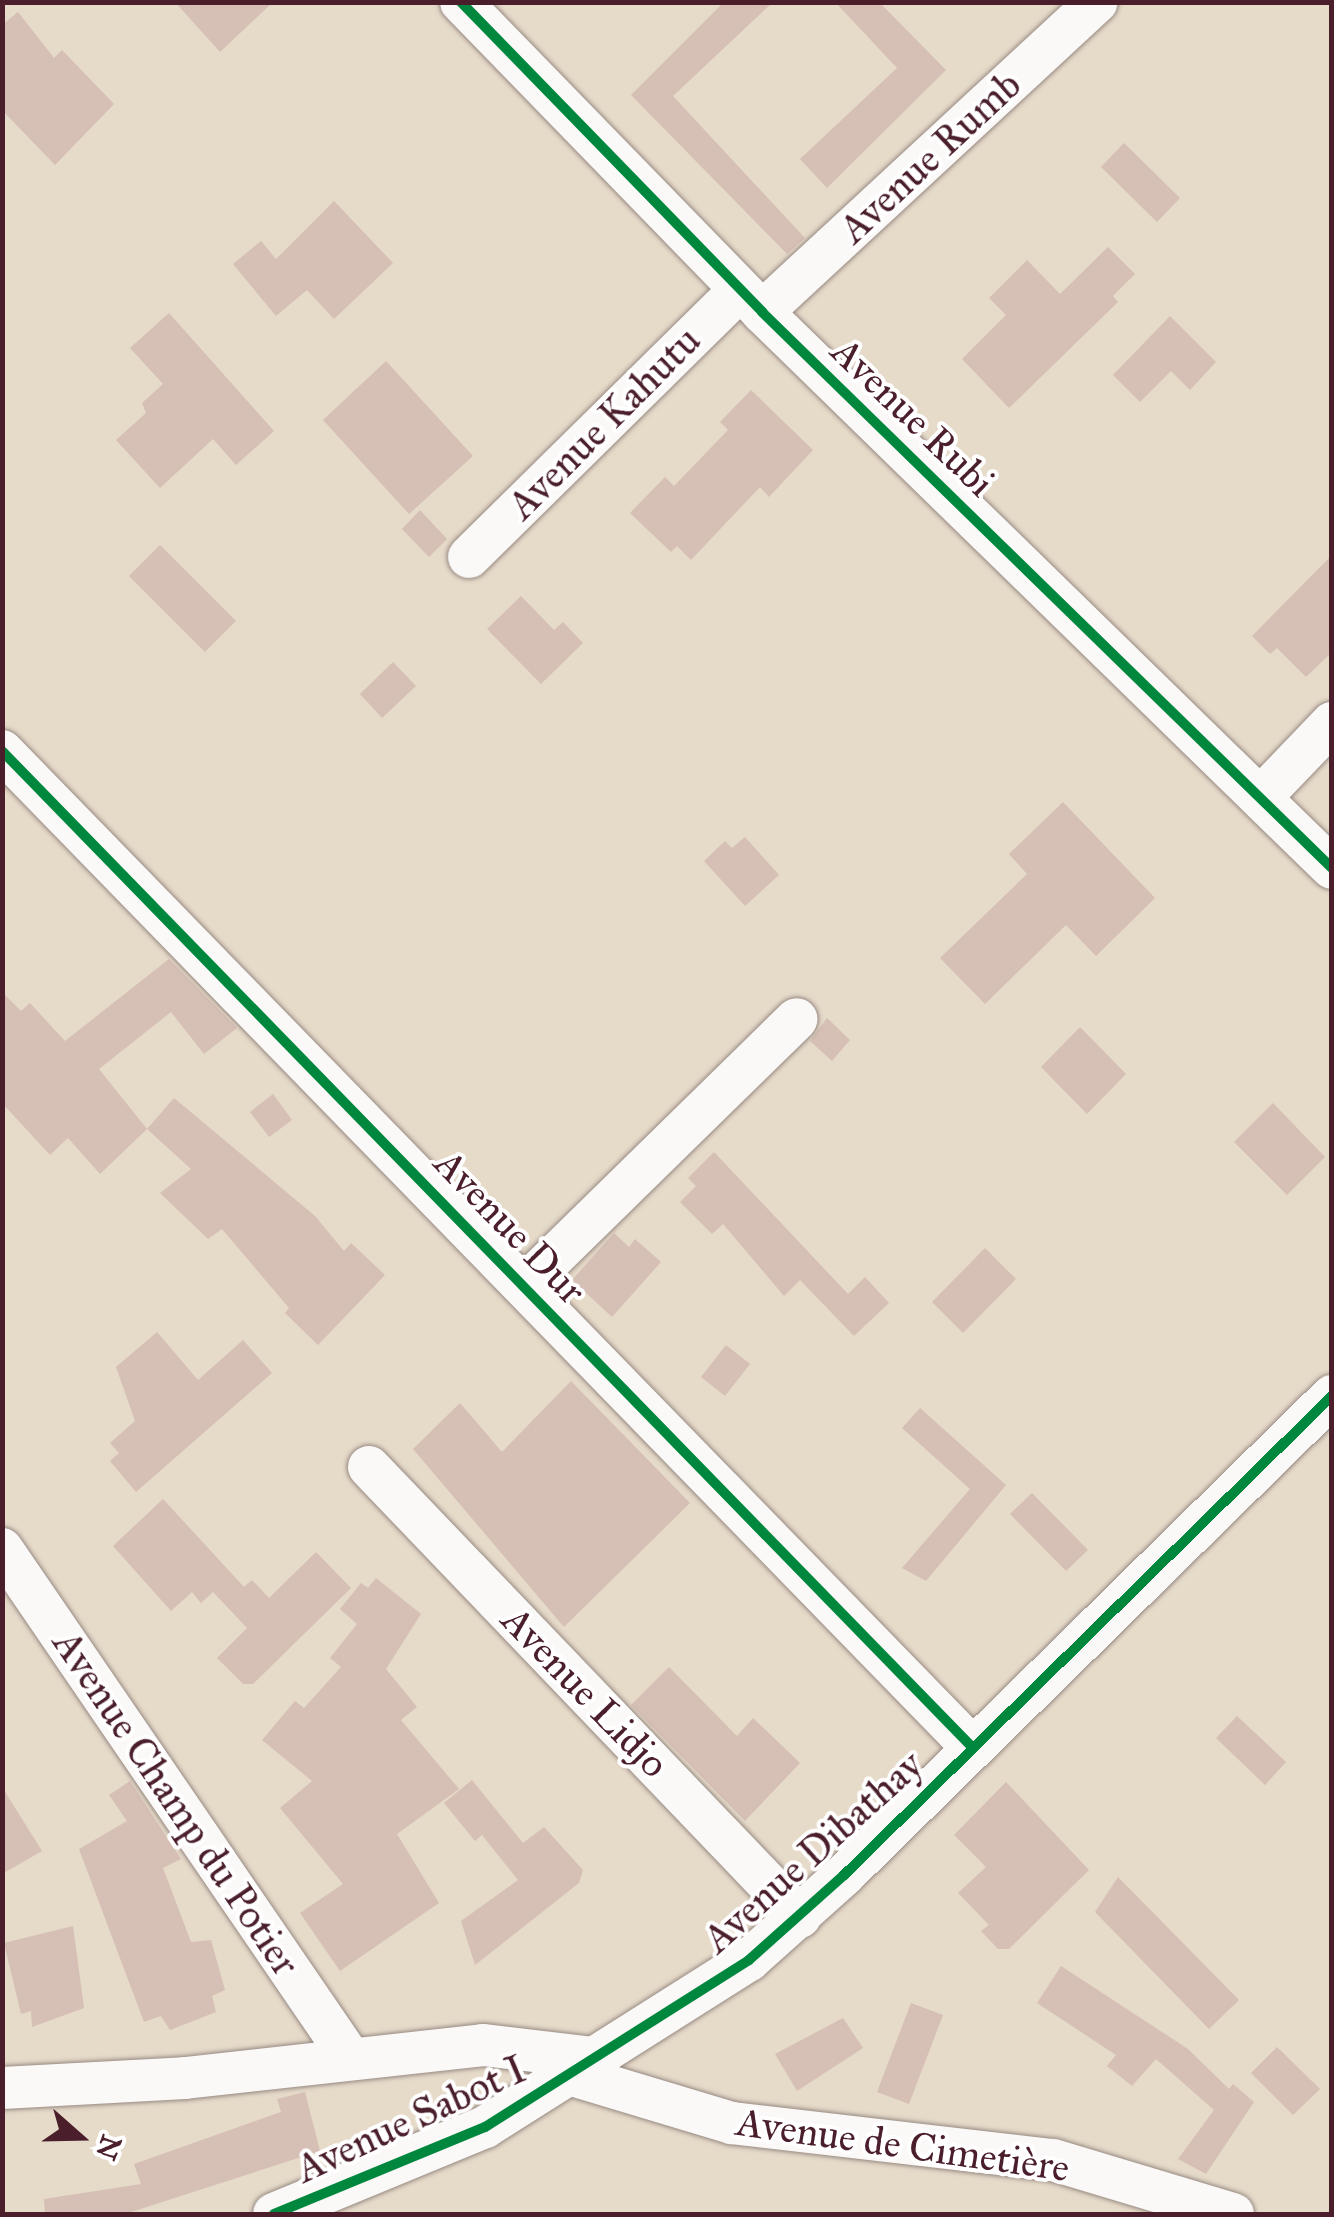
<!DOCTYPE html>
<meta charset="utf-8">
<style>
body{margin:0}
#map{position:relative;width:1334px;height:2217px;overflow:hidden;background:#e6dac9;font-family:"IM FELL Great Primer",serif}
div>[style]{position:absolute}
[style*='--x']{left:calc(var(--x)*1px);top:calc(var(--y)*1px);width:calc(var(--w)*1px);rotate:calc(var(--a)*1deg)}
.building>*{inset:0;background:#d6bfb4}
.roads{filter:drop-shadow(0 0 2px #978a83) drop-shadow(0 0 2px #978a83)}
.minor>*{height:42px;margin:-21px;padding:0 21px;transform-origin:21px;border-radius:21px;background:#fbf9f7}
.cycleway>*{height:10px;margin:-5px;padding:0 5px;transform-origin:5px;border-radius:5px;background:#00873e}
span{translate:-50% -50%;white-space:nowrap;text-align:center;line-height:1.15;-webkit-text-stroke:8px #fff;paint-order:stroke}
.street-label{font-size:40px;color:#4a1f2b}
.frame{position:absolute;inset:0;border:5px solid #4a1f2b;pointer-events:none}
.north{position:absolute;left:30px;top:2087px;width:100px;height:100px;-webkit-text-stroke:8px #fff;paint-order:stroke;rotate:110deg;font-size:28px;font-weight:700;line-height:40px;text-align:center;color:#4a1f2b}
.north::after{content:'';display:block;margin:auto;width:35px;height:45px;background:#4a1f2b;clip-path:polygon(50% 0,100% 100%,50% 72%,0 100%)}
</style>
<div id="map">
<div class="building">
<div style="clip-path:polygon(175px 2px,273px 2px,220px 52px)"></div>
<div style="clip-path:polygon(724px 2px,773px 2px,673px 96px,805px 238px,787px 254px,631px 95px)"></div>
<div style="clip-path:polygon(835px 2px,879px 2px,946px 70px,827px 188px,800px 159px,897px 68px)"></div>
<div style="clip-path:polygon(18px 12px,54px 58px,62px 50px,114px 104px,55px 165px,2px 110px,2px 25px)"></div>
<div style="clip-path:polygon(1124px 143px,1180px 198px,1157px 222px,1101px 167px)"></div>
<div style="clip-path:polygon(334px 201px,393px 263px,334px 319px,307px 290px,276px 316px,233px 264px,261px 241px,276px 259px)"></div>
<div style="clip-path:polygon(1108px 247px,1135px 274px,1113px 296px,1118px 302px,1009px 408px,962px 359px,1006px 315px,989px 298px,1027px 260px,1060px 294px)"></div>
<div style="clip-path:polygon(169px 313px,274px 431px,236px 465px,213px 439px,160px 488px,116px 440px,146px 413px,142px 403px,163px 384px,130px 348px)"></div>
<div style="clip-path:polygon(1170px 316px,1216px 362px,1190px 390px,1171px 371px,1140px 402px,1113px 375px)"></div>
<div style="clip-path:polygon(386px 361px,473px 456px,409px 514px,323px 420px)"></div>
<div style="clip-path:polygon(751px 390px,813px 450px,769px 497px,760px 487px,691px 560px,677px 546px,671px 552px,630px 513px,665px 477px,674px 486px,728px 430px,720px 422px)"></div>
<div style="clip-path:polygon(420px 510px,447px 539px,429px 557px,402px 529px)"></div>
<div style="clip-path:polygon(160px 545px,236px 621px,205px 652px,129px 576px)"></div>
<div style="clip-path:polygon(1332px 555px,1332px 652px,1306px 677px,1277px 648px,1270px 654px,1252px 636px)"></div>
<div style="clip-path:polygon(521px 596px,554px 630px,563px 622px,583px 643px,541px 684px,487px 629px)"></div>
<div style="clip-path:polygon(393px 662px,416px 686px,382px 718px,360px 694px)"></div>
<div style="clip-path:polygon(1063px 802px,1155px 898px,1096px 956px,1066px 925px,985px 1004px,940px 958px,1027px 874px,1009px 854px)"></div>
<div style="clip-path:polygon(745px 837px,779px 875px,745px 906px,704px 861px,725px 841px,732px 848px)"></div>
<div style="clip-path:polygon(169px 959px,237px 1028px,204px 1054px,171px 1012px,99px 1069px,147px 1129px,100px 1174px,68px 1138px,50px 1155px,2px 1103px,2px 992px,21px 1011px,30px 1003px,65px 1041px)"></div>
<div style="clip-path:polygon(827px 1018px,850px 1040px,832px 1061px,810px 1041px)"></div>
<div style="clip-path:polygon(1080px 1027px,1126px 1074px,1087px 1114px,1041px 1067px)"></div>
<div style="clip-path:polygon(273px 1094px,292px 1120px,269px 1137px,250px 1112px)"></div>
<div style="clip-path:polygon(174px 1098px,315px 1216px,344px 1251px,351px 1243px,385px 1275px,318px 1345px,285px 1313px,289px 1308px,222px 1229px,208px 1239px,160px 1193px,191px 1169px,147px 1129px)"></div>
<div style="clip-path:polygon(1273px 1103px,1325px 1157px,1287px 1195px,1234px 1142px)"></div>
<div style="clip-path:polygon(714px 1152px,848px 1294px,865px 1277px,889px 1303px,854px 1336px,800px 1280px,784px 1296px,723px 1224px,712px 1234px,680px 1202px,696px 1186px,688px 1178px)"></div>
<div style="clip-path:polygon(614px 1233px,629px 1247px,635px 1239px,661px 1262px,612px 1317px,572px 1280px)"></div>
<div style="clip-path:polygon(985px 1248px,1016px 1279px,963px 1333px,932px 1302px)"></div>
<div style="clip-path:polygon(157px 1332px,198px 1380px,243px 1340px,272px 1373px,136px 1492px,110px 1461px,119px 1453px,110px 1443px,135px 1421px,116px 1367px)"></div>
<div style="clip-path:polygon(726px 1345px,750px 1364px,725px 1396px,701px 1377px)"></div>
<div style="clip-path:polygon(571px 1381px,690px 1503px,564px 1627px,413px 1449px,460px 1403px,502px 1452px)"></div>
<div style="clip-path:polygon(920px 1408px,1006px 1485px,926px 1581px,902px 1568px,970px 1489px,902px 1428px)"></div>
<div style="clip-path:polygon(1032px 1493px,1088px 1550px,1066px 1571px,1010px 1514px)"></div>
<div style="clip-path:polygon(163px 1499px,244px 1587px,252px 1580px,269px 1598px,316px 1552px,351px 1588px,253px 1684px,243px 1684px,217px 1658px,247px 1628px,213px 1592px,201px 1603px,192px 1592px,171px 1611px,113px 1546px)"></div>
<div style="clip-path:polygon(376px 1578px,421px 1614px,386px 1669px,417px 1707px,401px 1720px,459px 1789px,397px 1834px,439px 1903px,340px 1971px,300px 1913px,343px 1884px,280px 1808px,312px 1781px,262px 1740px,295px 1701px,304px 1708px,341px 1667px,330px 1658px,357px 1624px,340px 1609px,361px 1583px,368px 1588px)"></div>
<div style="clip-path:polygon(669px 1667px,737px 1736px,753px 1718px,800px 1763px,745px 1821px,631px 1705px)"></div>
<div style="clip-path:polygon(1237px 1716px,1286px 1762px,1265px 1785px,1216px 1738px)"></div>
<div style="clip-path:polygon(472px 1780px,523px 1843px,544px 1827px,583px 1870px,579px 1883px,475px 1965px,461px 1921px,518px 1880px,482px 1835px,475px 1841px,444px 1803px)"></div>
<div style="clip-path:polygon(130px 1781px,181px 1859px,163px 1868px,191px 1942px,211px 1940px,225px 1990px,212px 1996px,216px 2012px,170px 2030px,161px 2016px,144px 2022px,79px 1849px,127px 1821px,109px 1795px)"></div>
<div style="clip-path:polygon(1006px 1782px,1089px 1870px,1009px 1949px,998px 1949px,981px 1931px,989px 1925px,958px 1893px,986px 1867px,954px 1835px)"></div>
<div style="clip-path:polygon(2px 1787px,42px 1851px,2px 1874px)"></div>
<div style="clip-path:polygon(1118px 1877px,1239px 2000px,1209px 2029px,1095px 1912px)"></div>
<div style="clip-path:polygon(73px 1926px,84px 2008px,32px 2027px,31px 2011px,21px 2014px,4px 1943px)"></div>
<div style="clip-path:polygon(1061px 1966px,1188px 2049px,1229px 2089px,1233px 2084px,1254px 2102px,1206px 2174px,1178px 2159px,1214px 2110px,1156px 2059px,1132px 2086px,1107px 2066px,1116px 2055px,1037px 2003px)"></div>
<div style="clip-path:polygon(911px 2003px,943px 2015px,909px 2104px,877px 2092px)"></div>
<div style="clip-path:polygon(843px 2018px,863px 2048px,797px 2091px,775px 2054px)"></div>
<div style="clip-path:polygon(1277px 2047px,1320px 2089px,1293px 2115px,1251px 2073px)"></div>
<div style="clip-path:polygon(305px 2092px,320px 2151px,125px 2214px,45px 2214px,44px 2199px,141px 2184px,134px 2164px,281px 2112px,277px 2099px)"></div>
</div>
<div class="roads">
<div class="minor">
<div style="--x:461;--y:2;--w:432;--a:45.8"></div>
<div style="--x:762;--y:312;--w:796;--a:44.29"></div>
<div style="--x:762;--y:312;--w:456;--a:-42.8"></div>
<div style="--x:469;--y:557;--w:380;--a:-44.6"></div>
<div style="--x:2;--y:751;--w:1390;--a:45.76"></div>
<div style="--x:1261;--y:797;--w:103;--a:-46.2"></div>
<div style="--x:525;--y:1285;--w:380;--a:-44.4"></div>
<div style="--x:369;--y:1467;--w:623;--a:46.24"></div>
<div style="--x:2;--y:1549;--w:617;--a:55.64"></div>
<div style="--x:572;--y:2075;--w:167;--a:16.7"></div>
<div style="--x:732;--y:2123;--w:323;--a:6.6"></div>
<div style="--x:1053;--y:2160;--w:188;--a:16.7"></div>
<div style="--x:2;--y:2088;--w:183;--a:-3.1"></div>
<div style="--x:185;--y:2078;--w:300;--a:-6.3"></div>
<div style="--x:483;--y:2045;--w:118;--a:6.8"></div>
<div style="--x:274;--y:2214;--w:228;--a:-22.4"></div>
<div style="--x:485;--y:2127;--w:312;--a:-32.3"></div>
<div style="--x:749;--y:1960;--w:127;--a:-41.8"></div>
<div style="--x:844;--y:1875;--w:684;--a:-44.47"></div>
</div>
</div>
<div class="cycleway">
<div style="--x:461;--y:2;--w:432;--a:45.8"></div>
<div style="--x:762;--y:312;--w:796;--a:44.29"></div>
<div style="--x:2;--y:751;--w:1390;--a:45.76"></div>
<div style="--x:274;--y:2214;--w:228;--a:-22.4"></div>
<div style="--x:485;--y:2127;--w:312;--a:-32.3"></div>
<div style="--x:749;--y:1960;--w:127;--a:-41.8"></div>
<div style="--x:844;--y:1875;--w:684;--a:-44.47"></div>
</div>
<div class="street-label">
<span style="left:930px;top:157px;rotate:-43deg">Avenue Rumb</span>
<span style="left:913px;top:417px;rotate:44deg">Avenue Rubi</span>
<span style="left:604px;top:423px;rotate:-45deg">Avenue Kahutu</span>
<span style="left:510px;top:1227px;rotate:46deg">Avenue Dur</span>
<span style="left:585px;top:1692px;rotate:46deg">Avenue Lidjo</span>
<span style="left:176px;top:1803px;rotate:56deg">Avenue Champ du Potier</span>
<span style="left:813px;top:1852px;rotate:-42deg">Avenue Dibathay</span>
<span style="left:411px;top:2119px;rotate:-25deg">Avenue Sabot I</span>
<span style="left:903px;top:2145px;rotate:8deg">Avenue de Cimetière</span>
</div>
<div class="frame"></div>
<div class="north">N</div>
</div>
